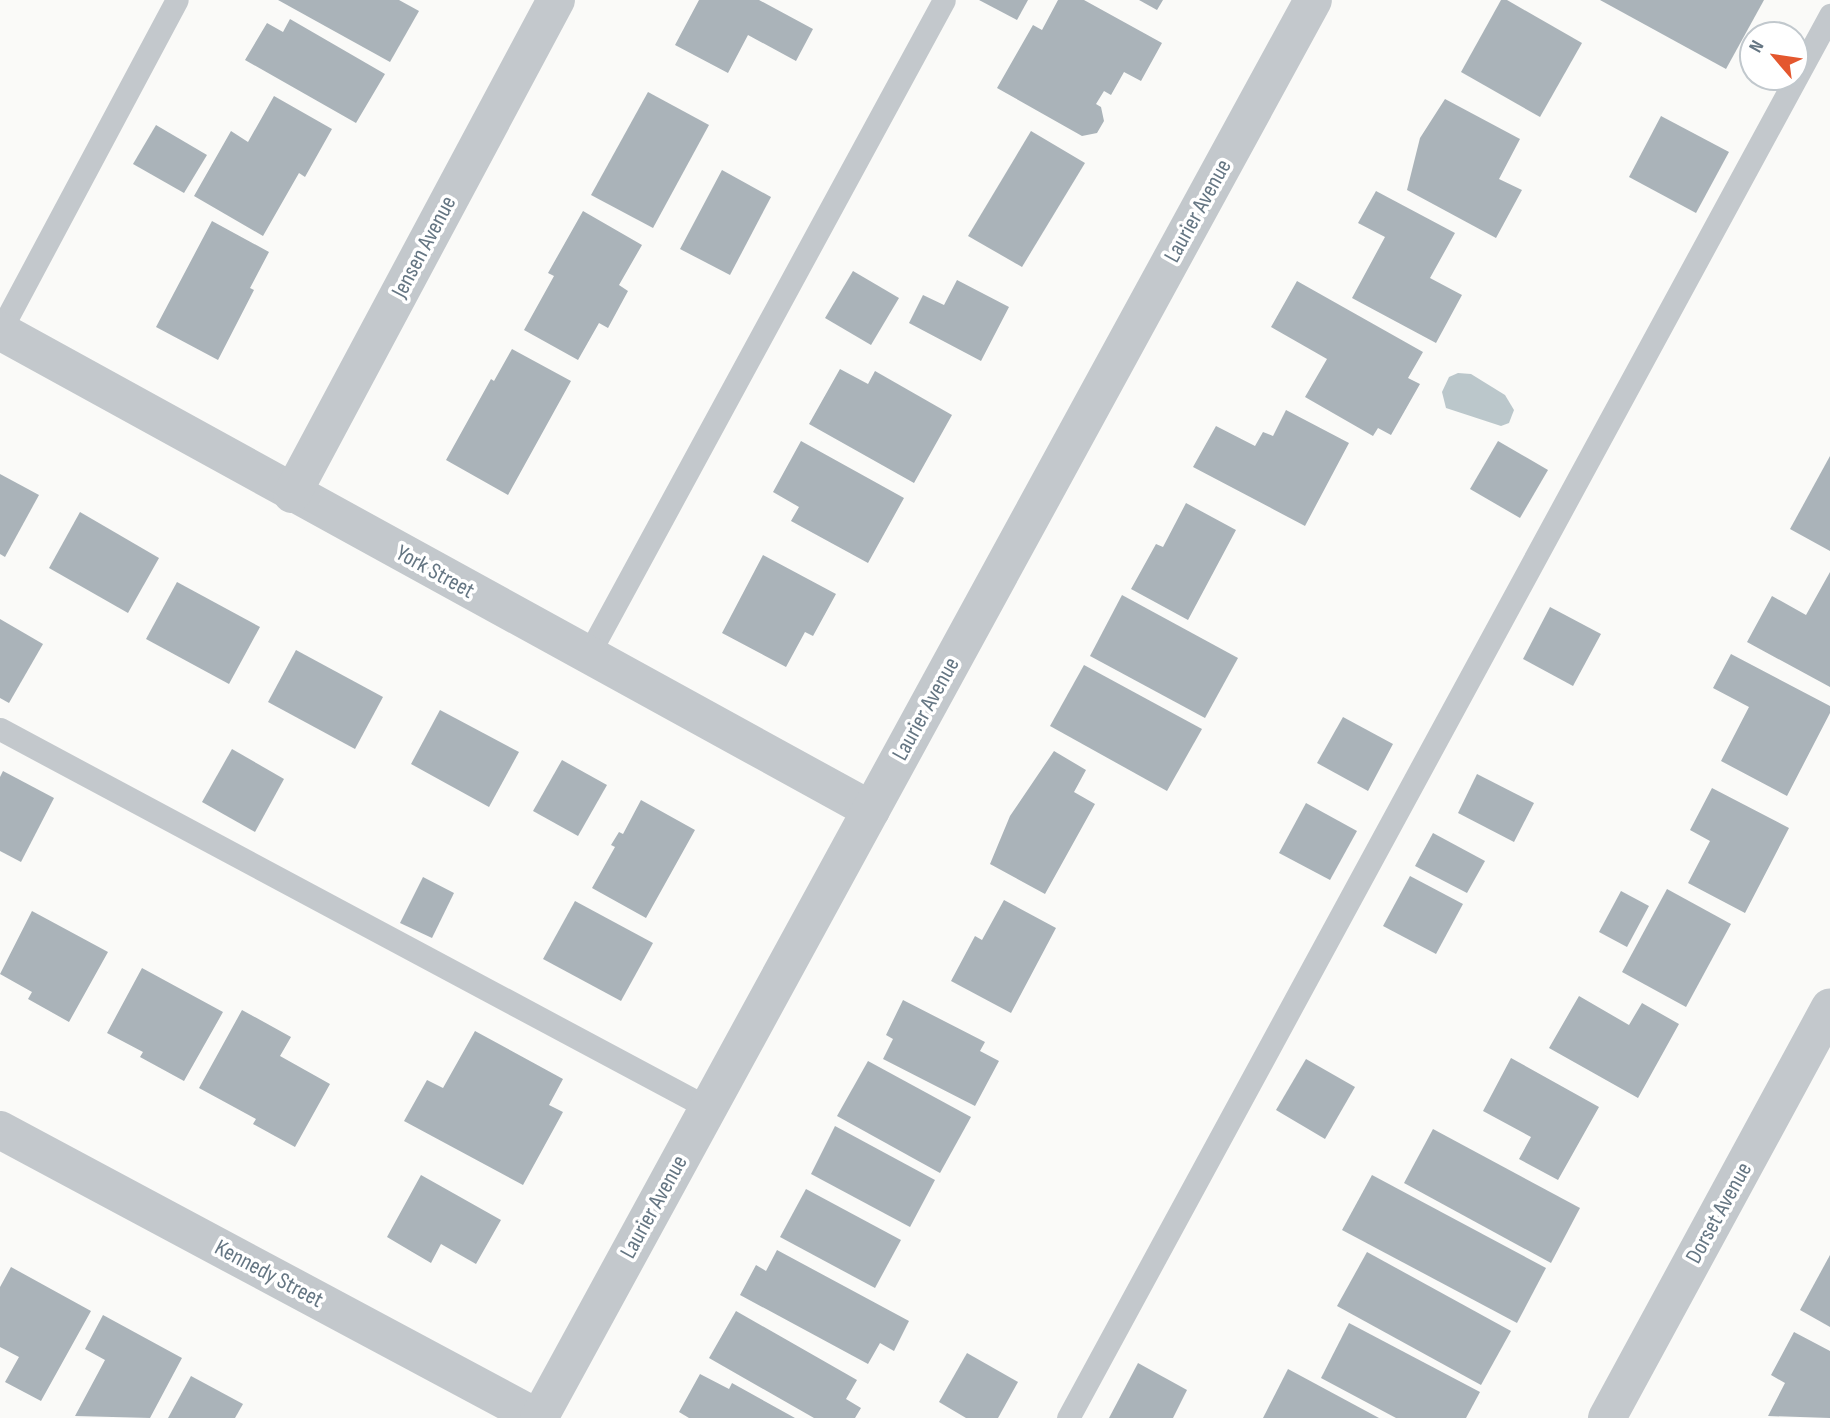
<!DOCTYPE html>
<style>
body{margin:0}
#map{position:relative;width:1830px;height:1418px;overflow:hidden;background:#fafaf8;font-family:"Sofia Sans Condensed",sans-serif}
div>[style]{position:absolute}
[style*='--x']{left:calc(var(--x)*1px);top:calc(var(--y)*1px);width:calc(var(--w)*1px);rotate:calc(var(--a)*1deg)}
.water>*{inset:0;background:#bbc7cb}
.building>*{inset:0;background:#aab3b9}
.lane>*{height:23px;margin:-11.5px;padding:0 11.5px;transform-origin:11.5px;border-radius:11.5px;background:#c3c8cc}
.street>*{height:38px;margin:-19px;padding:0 19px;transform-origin:19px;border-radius:19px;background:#c3c8cc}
span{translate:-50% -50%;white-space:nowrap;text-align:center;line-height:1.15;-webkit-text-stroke:7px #fff;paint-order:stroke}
.street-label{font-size:23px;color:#657683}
.north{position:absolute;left:1739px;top:21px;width:70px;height:70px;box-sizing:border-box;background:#fff;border:2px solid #c1c8cd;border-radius:50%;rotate:299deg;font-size:19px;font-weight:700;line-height:28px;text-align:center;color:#657683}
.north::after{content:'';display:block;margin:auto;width:24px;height:32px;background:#e4572e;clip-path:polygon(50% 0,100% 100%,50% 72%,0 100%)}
</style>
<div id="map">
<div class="water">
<div style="clip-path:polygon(1458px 373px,1471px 374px,1505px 395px,1514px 410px,1509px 423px,1501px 426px,1446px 408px,1442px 392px,1449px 377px)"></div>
</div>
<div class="building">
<div style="clip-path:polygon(278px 0,399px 0,419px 11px,390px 62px)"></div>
<div style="clip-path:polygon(699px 0,759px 0,813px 29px,796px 61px,748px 35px,728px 73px,675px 45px)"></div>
<div style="clip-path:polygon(979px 0,1028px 0,1017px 20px)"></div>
<div style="clip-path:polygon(1058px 0,1084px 0,1162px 43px,1141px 81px,1124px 72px,1111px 95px,1104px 91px,1096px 104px,1101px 107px,1104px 121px,1097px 133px,1082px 136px,997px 88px,1033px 25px,1042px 30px)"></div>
<div style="clip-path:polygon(1139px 0,1163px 0,1157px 10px)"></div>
<div style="clip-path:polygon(1501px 0,1507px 0,1582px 43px,1540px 117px,1461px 72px)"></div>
<div style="clip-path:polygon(1600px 0,1764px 0,1726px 69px)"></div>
<div style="clip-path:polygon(290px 19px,385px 74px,356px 123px,245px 60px,267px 23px,283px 32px)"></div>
<div style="clip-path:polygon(648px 92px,709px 125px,653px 228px,591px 195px)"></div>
<div style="clip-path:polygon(274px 96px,332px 129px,305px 177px,299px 173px,263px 236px,194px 196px,231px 131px,248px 142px)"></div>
<div style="clip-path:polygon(1445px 99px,1520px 139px,1499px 179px,1522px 190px,1496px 238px,1407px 190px,1420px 138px)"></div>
<div style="clip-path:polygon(1661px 116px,1729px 152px,1696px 213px,1629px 177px)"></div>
<div style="clip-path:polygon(156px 125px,207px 155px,184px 193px,133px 164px)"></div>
<div style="clip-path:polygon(1031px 131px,1085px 163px,1022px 267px,968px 236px)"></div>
<div style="clip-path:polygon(722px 170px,771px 197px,730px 275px,680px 249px)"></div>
<div style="clip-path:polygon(1376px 191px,1455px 233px,1430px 278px,1462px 295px,1436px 343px,1352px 298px,1385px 237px,1358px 223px)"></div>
<div style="clip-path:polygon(583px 211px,642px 245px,619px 285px,628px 291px,608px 328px,599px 323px,578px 360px,524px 330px,554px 276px,548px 273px)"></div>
<div style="clip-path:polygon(212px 221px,269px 252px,250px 288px,254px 290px,218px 360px,156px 327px)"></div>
<div style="clip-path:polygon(853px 271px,899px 298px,871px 345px,825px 318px)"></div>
<div style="clip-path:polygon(957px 280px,1009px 307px,981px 361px,909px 323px,923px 295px,944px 305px)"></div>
<div style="clip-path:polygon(1297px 281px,1423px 352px,1408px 378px,1420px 384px,1391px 435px,1378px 428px,1373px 436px,1305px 397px,1327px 359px,1271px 327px)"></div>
<div style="clip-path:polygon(512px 349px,571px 381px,508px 495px,446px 460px,491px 379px,494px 381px)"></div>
<div style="clip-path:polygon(840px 369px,868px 384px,875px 371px,952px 415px,914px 483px,809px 424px)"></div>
<div style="clip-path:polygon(1286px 410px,1349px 443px,1305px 526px,1193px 467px,1216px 426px,1255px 446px,1263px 432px,1273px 436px)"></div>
<div style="clip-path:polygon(801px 441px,904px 498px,868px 563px,791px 521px,799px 507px,773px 492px)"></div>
<div style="clip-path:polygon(1498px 441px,1548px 470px,1520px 518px,1470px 489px)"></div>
<div style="clip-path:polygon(1830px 456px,1830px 551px,1790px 529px)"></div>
<div style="clip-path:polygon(0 474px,39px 495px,5px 557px,0 554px)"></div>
<div style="clip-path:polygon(1186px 503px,1236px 530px,1188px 620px,1131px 589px,1156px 544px,1163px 547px)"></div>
<div style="clip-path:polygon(80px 512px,159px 558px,128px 613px,49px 568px)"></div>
<div style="clip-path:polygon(763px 555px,836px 594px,813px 636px,805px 632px,786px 667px,722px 633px)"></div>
<div style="clip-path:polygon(1830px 572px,1830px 687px,1747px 642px,1772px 596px,1806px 615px)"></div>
<div style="clip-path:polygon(177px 582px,260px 627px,229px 684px,146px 639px)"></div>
<div style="clip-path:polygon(1122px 595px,1238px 658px,1205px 718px,1090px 656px)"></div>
<div style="clip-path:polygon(1550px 607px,1601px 634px,1573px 686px,1523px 659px)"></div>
<div style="clip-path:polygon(0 619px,43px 644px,9px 703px,0 698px)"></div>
<div style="clip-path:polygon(296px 650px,383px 697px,355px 749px,268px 702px)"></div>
<div style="clip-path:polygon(1731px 654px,1830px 706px,1830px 713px,1787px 796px,1721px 761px,1749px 707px,1713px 688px)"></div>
<div style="clip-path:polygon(1084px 665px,1202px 729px,1167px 791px,1050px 726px)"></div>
<div style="clip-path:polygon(440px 710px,519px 752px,489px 807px,411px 764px)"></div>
<div style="clip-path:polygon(1343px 717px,1393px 744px,1368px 791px,1317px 763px)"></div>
<div style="clip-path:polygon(232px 749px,284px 779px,255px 832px,202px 802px)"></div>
<div style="clip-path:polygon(1054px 751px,1086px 770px,1074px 792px,1095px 804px,1045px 894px,990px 864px,1010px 816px)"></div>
<div style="clip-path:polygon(562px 760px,607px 785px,578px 836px,533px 811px)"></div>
<div style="clip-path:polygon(3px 771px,54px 798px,21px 862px,0 851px,0 777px)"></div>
<div style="clip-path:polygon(1477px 774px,1534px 803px,1514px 842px,1458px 813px)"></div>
<div style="clip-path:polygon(1712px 788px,1789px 828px,1745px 913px,1688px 883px,1710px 841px,1690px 830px)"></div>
<div style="clip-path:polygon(641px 800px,695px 830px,646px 918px,592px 888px,615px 847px,611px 845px,619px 832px,623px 834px)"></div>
<div style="clip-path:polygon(1306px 803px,1357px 831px,1330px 880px,1279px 853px)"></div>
<div style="clip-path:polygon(1433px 833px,1485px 861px,1467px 893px,1415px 866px)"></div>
<div style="clip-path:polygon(1410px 876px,1463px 904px,1436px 954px,1383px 926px)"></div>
<div style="clip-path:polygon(423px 877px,454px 893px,432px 938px,400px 923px)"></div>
<div style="clip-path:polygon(1667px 889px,1731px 924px,1686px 1007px,1622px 972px)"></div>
<div style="clip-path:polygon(1621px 891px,1649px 906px,1627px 947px,1599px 932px)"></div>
<div style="clip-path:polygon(1004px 900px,1056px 928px,1011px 1013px,951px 981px,975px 936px,982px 940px)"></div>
<div style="clip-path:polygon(575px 901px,653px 943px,621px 1001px,543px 959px)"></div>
<div style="clip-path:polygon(32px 911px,108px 952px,69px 1022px,28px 999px,32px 992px,0 974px)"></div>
<div style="clip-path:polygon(142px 968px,223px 1012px,184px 1081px,140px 1057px,143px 1052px,107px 1033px)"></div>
<div style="clip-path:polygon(1579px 996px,1629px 1025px,1642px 1003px,1679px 1024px,1638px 1098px,1549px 1048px)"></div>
<div style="clip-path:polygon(903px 1000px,985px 1042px,980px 1051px,999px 1061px,975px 1106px,883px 1059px,893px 1039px,886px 1035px)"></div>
<div style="clip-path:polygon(242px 1010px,291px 1037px,280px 1056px,330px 1084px,295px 1147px,253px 1124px,256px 1119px,199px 1088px)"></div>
<div style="clip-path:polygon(475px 1031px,563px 1079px,549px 1105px,563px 1112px,523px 1185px,404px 1121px,427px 1080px,443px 1088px)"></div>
<div style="clip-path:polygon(1511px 1058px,1599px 1107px,1558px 1180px,1519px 1159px,1531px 1137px,1483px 1111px)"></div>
<div style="clip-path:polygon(1306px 1059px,1355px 1087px,1325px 1139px,1276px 1110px)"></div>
<div style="clip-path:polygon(868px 1061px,971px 1117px,940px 1173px,837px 1116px)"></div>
<div style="clip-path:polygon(835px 1126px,935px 1180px,910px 1227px,811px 1174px)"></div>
<div style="clip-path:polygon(1433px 1129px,1580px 1208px,1551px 1263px,1404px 1183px)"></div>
<div style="clip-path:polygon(421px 1175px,501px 1220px,476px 1264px,441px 1244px,431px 1263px,387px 1237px)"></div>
<div style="clip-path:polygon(1372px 1175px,1546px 1268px,1517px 1323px,1342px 1230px)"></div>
<div style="clip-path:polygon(806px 1189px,901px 1240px,875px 1288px,780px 1237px)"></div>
<div style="clip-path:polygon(777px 1250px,909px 1321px,894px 1351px,880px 1343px,868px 1364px,740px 1295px,756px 1265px,766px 1271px)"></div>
<div style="clip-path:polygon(1367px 1252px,1511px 1331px,1481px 1385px,1337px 1306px)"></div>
<div style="clip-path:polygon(1830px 1255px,1830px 1327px,1800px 1310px)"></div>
<div style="clip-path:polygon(11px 1267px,91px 1311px,41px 1401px,5px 1382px,19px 1357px,0 1347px,0 1287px)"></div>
<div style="clip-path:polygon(736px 1311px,857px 1380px,846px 1399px,861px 1408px,855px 1418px,814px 1418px,709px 1358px)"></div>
<div style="clip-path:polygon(103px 1315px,182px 1358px,150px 1418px,75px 1416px,105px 1360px,85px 1349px)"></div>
<div style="clip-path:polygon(1349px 1323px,1480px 1392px,1466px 1418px,1396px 1418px,1321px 1378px)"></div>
<div style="clip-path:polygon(1794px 1332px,1830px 1351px,1830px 1418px,1768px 1416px,1785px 1383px,1771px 1375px)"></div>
<div style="clip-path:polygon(967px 1353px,1018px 1382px,998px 1418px,966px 1418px,939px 1402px)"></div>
<div style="clip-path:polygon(1138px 1363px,1187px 1390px,1173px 1418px,1109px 1418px)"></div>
<div style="clip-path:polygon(1288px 1369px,1379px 1418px,1263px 1418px)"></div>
<div style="clip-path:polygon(700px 1374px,729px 1389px,732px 1383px,795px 1418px,689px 1418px,679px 1412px)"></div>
<div style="clip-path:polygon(191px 1376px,243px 1404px,235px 1418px,168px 1418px)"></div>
</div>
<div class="lane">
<div style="--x:0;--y:331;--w:375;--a:-61.9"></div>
<div style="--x:588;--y:655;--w:745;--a:-61.48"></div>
<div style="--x:0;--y:729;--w:803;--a:28.16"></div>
<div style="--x:1068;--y:1418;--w:1597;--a:-61.49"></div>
</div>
<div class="street">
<div style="--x:0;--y:331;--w:994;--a:28.81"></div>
<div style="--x:292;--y:494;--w:560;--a:-61.88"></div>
<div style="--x:0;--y:1130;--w:610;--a:28.16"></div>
<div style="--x:539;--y:1418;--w:1615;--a:-61.37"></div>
<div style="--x:1607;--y:1418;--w:467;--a:-61.5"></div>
</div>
<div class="street-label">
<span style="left:1198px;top:211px;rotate:-61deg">Laurier Avenue</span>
<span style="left:424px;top:247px;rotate:-62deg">Jensen Avenue</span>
<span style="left:435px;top:572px;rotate:29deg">York Street</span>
<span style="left:926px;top:709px;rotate:-61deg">Laurier Avenue</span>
<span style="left:654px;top:1207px;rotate:-61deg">Laurier Avenue</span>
<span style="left:1719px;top:1213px;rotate:-61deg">Dorset Avenue</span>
<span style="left:269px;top:1274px;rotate:28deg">Kennedy Street</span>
</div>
<div class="north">N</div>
</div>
